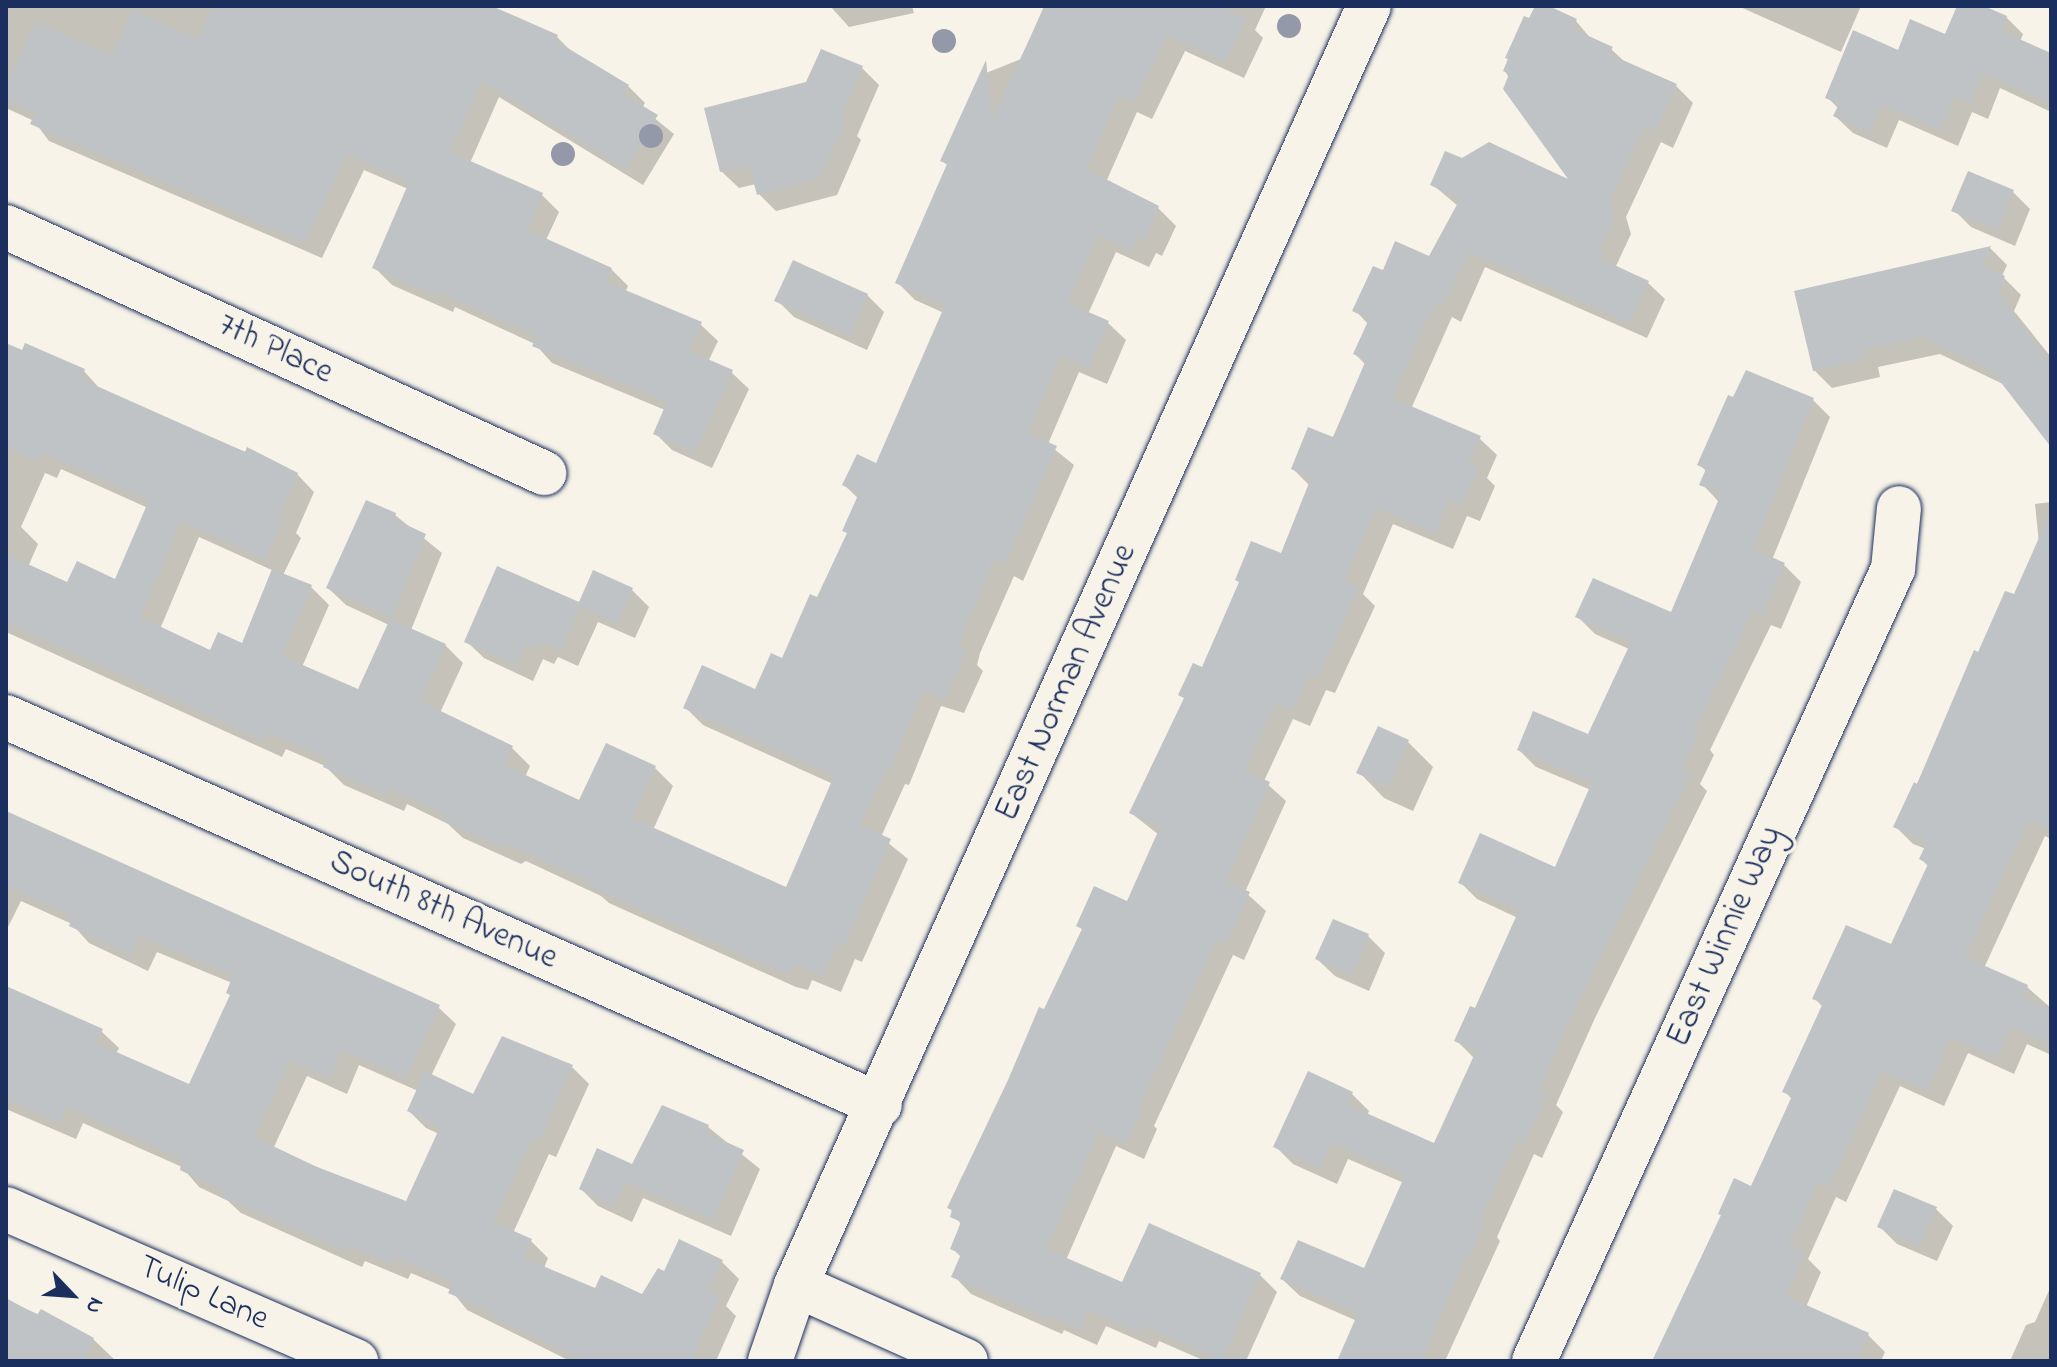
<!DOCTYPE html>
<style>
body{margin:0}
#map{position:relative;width:2057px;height:1367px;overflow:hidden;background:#f7f3e8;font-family:"Indie Flower",sans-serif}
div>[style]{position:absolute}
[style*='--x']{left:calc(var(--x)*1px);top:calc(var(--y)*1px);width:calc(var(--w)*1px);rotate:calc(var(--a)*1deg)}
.shadow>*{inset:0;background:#0003}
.building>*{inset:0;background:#c0c3c5}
.roads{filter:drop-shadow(0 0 2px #1b2f5e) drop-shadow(0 0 2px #1b2f5e)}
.minor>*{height:44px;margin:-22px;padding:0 22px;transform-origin:22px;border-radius:22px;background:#f7f3e8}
.trees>*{width:24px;height:24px;margin:-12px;border-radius:50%;background:#9399a9}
span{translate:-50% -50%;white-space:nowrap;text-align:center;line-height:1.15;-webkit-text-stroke:7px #f7f3e8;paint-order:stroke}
.street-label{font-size:34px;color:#1b2f5e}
.frame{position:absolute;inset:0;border:8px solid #1b2f5e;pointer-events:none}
.north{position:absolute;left:32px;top:1255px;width:80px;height:80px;-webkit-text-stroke:6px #f7f3e8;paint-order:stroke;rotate:115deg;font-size:22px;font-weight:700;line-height:32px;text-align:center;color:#1b2f5e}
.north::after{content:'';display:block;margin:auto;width:28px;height:36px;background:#1b2f5e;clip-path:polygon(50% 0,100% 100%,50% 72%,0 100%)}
</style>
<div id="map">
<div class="shadow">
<div style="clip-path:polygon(6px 6px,487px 6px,557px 37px,574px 54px,628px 86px,645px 103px,642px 108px,674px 134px,643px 185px,499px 97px,470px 163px,542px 195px,559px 212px,546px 240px,611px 269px,628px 286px,625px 293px,700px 324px,718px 341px,708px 362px,731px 372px,749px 389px,712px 468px,672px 450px,655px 433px,665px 410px,552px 363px,535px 344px,455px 307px,453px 312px,392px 285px,375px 268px,408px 189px,364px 170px,322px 258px,49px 141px,34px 121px,6px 108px)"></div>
<div style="clip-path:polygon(830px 6px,912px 6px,914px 13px,849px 27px)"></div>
<div style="clip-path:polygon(evenodd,1044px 6px,1266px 6px,1255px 30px,1263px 38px,1244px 78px,1185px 51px,1152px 119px,1137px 112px,1106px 182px,1158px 208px,1176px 226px,1162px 256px,1156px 253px,1149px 267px,1116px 252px,1088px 314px,1108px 323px,1126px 340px,1107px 384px,1079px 372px,1048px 444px,1074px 465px,1023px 581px,1014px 576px,980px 653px,977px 665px,983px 671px,964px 713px,941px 706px,909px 785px,905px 784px,881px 837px,908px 859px,862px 962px,855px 959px,841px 992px,812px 980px,808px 990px,796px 987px,609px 903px,601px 896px,526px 861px,521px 864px,463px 838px,448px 824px,407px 804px,404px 811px,344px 785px,325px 766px,286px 749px,282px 757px,6px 632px,6px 345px,23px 353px,26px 346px,84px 371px,101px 390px,297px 474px,314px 492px,296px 533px,301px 538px,283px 575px,311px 587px,329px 605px,302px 667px,359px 691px,389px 625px,346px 605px,328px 588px,395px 515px,442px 553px,411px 630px,445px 645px,463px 663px,440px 713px,512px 748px,530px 766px,525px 777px,580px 803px,607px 746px,655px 768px,673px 786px,653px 830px,787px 889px,833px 784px,703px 725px,685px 707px,756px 692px,783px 661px,818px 600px,849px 534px,859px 499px,844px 485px,878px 466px,944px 313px,915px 300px,897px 282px,948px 166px,943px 161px,981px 75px,1021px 59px,1044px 6px,61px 469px,148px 508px,116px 581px,68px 585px,28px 567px,38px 544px,21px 527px,45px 473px,57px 478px,61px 469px,1044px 6px,199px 537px,274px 571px,243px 646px,211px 652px,160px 629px,199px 537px)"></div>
<div style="clip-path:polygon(1537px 6px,1576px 21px,1592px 40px,1611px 49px,1626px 63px,1676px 86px,1693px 103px,1673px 148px,1661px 142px,1626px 217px,1631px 234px,1616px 266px,1647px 282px,1665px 299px,1647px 338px,1485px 267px,1461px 322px,1452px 317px,1411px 409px,1479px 438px,1497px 455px,1487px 478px,1495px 486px,1480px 521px,1467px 516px,1453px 549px,1393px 524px,1363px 594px,1375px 606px,1335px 693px,1326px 690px,1310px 726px,1293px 719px,1264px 781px,1286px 801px,1245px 892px,1266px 911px,1244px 960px,1233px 955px,1154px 1126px,1157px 1129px,1144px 1159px,1116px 1146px,1066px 1260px,1123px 1285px,1260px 1275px,1277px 1292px,1246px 1361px,1205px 1361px,1159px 1341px,1156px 1348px,1106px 1326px,1097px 1345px,1064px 1330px,1062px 1334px,971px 1294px,954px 1276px,962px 1258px,952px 1248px,962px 1226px,949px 1207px,962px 1176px,965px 1177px,1128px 904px,1159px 835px,1131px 813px,1185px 699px,1180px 694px,1203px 669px,1282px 556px,1310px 486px,1293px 469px,1334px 439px,1366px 365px,1355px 354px,1368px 324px,1355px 310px,1384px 273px,1430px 259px,1458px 206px,1433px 185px,1462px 160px,1574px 184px,1505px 71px)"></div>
<div style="clip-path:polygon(1738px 6px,1861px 6px,1841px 52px)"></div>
<div style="clip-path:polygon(1959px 6px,1979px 6px,2006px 17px,2023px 34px,2020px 42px,2051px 56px,2051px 112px,2000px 88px,1988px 119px,1972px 112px,1958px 146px,1899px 120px,1887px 148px,1853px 133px,1835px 116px,1839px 109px,1827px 97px,1899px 52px,1946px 36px)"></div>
<div style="clip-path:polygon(862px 68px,879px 85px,857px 136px,861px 140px,837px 195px,776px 211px,759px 194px,756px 184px,739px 188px,721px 171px)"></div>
<div style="clip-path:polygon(2013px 192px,2030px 209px,2015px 246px,1971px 227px,1954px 210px)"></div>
<div style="clip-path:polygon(1990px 248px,2007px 265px,2002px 276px,2021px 295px,2014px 311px,2051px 357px,2051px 444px,2005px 385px,1940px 354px,1878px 367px,1880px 377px,1832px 388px,1814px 370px)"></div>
<div style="clip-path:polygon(867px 295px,884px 312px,867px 350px,794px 317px,777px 300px)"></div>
<div style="clip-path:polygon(1813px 400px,1830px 417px,1772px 560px,1784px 565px,1801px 582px,1781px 629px,1771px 625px,1710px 750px,1714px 755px,1700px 784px,1707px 791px,1595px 1018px,1556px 1105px,1563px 1112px,1542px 1158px,1534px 1154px,1497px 1237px,1500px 1241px,1445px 1361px,1339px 1361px,1357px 1321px,1300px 1296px,1282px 1279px,1365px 1271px,1404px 1183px,1348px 1159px,1337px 1184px,1293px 1164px,1276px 1147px,1352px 1094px,1369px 1111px,1367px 1116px,1435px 1145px,1474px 1058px,1456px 1040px,1476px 1011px,1518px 918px,1477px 899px,1460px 882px,1556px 869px,1591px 790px,1536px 767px,1519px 750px,1589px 737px,1629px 649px,1595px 634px,1578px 617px,1672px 614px,1719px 502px,1702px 484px,1707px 472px,1700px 465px)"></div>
<div style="clip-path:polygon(2051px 502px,2051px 839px,2045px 836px,1984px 968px,2027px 987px,2051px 1008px,2051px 1055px,2027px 1044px,2014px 1074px,1968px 1053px,1944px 1106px,1900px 1086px,1846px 1202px,1836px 1197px,1808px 1259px,1821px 1272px,1806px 1307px,1868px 1335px,1885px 1352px,1881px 1361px,1661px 1361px,1752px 1189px,1793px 1100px,1784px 1091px,1823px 1007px,1815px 999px,1892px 947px,1929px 867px,1921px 859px,1926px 849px,1913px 844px,1896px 827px,1979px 655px,2015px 597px,2039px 543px,2035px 504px)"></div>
<div style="clip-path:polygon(594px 573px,632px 590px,649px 607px,635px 638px,598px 622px,578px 666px,558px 657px,554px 664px,543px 659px,533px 681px,484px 658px,466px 641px,580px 605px)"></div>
<div style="clip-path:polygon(1408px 742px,1433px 767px,1413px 811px,1384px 798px,1359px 772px)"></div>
<div style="clip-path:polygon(evenodd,6px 813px,438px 1007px,456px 1024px,431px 1076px,474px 1097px,572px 1067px,589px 1084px,556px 1157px,549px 1154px,513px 1233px,531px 1241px,548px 1258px,544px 1268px,596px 1291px,643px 1297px,665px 1274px,722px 1262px,739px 1279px,726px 1306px,736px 1316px,716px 1361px,570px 1361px,467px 1310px,451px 1290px,411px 1273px,408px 1279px,365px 1261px,362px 1267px,241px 1213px,228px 1201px,199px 1187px,182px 1167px,83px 1123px,76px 1139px,6px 1109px,6px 987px,101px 1031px,119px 1048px,116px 1054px,190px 1087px,232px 996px,232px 983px,157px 952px,148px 971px,89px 943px,72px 924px,21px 901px,6px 931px,6px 813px,359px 1065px,418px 1091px,409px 1111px,426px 1128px,439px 1134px,407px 1204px,273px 1149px,307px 1076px,347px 1094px,359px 1065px)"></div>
<div style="clip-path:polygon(1368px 936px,1385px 953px,1369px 991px,1335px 976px,1317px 959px)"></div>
<div style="clip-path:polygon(663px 1107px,708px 1127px,760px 1169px,731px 1236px,643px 1198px,632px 1222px,598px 1206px,581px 1189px,633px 1167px)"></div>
<div style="clip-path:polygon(1936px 1209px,1953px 1226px,1937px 1261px,1897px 1244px,1880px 1227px)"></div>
<div style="clip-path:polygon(2051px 1286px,2051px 1361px,2010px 1361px,2026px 1325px,2035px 1322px)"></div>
<div style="clip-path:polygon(6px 1300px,93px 1339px,116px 1361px,6px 1361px)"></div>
</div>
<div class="building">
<div style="clip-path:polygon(213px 6px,492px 6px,558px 35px,556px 41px,629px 85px,623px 94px,658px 115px,625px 169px,482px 81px,450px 152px,543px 193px,527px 230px,612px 268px,606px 282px,702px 322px,689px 351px,733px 370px,695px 453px,653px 434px,667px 402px,532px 346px,537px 336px,438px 292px,436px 296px,372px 268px,409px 182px,347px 154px,305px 243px,30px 124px,35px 113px,6px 100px,6px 86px,35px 22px,112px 55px,133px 10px,198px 39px)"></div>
<div style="clip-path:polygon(1045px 6px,1219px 6px,1246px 18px,1226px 62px,1167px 35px,1134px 102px,1119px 96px,1086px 169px,1159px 206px,1144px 240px,1138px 237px,1131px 250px,1098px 235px,1068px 303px,1109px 321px,1089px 368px,1061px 355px,1028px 433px,1057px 446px,1005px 564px,995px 560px,962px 634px,959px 648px,966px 651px,947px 696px,941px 698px,923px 690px,891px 769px,887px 767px,860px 825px,891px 839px,844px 946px,837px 943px,822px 976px,794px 964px,790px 974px,776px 970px,588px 886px,590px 882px,508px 844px,506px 848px,502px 847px,443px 821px,445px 814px,389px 788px,386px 795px,323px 767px,327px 759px,268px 732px,264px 741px,6px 622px,6px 554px,67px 582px,77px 561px,115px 579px,149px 500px,42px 453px,38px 461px,6px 448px,6px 343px,22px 350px,25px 343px,85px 369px,81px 379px,245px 452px,247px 447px,298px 473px,279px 515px,284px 518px,265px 559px,181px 521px,140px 617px,210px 650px,218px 632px,242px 643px,272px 569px,312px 585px,282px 656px,358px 689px,390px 619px,446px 644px,420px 701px,513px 746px,504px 765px,579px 800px,606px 743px,656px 766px,632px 818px,786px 887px,834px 776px,683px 708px,702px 665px,755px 689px,771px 653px,782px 658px,810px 594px,817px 597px,847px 533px,842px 531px,859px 493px,842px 485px,857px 454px,876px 463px,945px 305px,895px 283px,947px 164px,940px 161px,986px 60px,992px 119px)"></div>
<div style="clip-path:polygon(1535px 6px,1549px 6px,1577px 19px,1573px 29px,1613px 47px,1609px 54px,1677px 84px,1655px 132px,1644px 127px,1610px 199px,1614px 216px,1599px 249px,1605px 252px,1601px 259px,1649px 281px,1629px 323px,1468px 252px,1444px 306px,1435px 302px,1392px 398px,1481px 436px,1469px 463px,1479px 468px,1462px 505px,1449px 500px,1435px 533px,1376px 508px,1344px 581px,1359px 587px,1318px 677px,1309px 674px,1292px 711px,1276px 703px,1244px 770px,1270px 782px,1226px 881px,1250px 892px,1226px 944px,1216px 940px,1138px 1109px,1141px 1111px,1127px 1143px,1099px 1131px,1046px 1249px,1122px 1282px,1149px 1223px,1261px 1273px,1222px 1361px,1142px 1325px,1139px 1333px,1088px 1310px,1080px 1329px,1046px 1315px,1045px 1318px,951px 1277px,961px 1254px,950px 1249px,961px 1222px,950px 1217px,952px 1210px,947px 1208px,1008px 1080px,1039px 1007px,1044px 1009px,1082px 929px,1076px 926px,1094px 886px,1127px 901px,1160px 827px,1129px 813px,1184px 698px,1178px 695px,1193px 663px,1202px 667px,1239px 582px,1235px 580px,1251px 541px,1281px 553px,1311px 478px,1291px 469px,1308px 427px,1333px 437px,1366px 360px,1353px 354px,1369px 319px,1352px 311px,1373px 266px,1383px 270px,1395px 241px,1429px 256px,1460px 199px,1430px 185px,1445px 151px,1462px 158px,1489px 142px,1568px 179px,1503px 89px,1509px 74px,1503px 71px,1508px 59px,1505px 58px,1524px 16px,1529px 18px)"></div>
<div style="clip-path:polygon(1957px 6px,1984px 6px,2007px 16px,2001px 31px,2051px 53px,2051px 104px,1983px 73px,1970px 103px,1955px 96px,1941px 130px,1881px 105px,1869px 132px,1833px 116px,1839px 104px,1825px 98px,1853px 30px,1898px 50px,1910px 19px,1945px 34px)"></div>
<div style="clip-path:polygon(821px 49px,863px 66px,840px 120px,845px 122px,820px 178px,757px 195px,749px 165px,720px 172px,704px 108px,806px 82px)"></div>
<div style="clip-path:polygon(1968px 171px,2014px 190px,1997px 230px,1951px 211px)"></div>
<div style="clip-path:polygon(1991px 246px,1982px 265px,2005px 276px,1998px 292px,2051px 365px,2051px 447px,1992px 371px,1921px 337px,1862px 350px,1864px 360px,1813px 371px,1794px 291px)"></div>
<div style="clip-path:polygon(793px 260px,868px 294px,850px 335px,774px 301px)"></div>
<div style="clip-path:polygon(1746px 370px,1814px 398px,1753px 549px,1785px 563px,1763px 614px,1754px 610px,1693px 733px,1698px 736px,1682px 769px,1691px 773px,1578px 1001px,1539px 1089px,1547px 1093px,1525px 1142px,1517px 1139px,1480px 1220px,1484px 1222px,1470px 1256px,1467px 1255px,1421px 1361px,1337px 1361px,1358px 1313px,1280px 1279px,1298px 1240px,1364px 1268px,1405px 1175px,1331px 1143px,1320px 1168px,1273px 1147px,1308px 1071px,1353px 1092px,1348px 1105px,1434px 1143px,1476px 1051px,1454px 1041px,1470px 1006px,1475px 1008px,1519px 910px,1458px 883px,1480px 833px,1555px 867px,1592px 782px,1517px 750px,1533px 711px,1588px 734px,1631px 642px,1575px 617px,1593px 578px,1671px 612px,1718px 501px,1719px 493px,1699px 485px,1706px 469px,1697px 465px,1728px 395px,1733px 397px)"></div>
<div style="clip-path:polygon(366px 500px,396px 513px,394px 519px,426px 534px,392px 618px,326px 588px)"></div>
<div style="clip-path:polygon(2051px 511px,2051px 830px,2028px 820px,1965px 957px,2028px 985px,2023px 998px,2051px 1010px,2051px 1045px,2010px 1027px,1997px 1058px,1950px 1038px,1927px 1090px,1882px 1071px,1829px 1187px,1818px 1182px,1789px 1246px,1805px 1253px,1786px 1296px,1869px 1333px,1857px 1361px,1652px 1361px,1721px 1215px,1718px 1214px,1734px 1178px,1751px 1186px,1792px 1096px,1782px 1092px,1823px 1003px,1812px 999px,1846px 925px,1891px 944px,1928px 864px,1919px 859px,1927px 842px,1893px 827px,1914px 782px,1917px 784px,1974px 650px,1978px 652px,2005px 591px,2014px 594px)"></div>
<div style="clip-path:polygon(497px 566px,579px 602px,593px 570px,633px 588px,618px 623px,580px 606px,561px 650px,540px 641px,537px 648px,525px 643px,516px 665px,464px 642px)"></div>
<div style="clip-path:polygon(1378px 726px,1409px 740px,1388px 787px,1356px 773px)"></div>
<div style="clip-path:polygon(6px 811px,440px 1005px,406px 1078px,342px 1050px,330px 1078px,290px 1060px,254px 1137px,317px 1167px,406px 1201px,440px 1127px,407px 1111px,425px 1071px,473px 1094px,502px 1036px,573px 1065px,539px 1141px,532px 1138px,493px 1222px,532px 1239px,524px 1258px,595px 1288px,601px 1275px,642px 1294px,658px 1268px,664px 1271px,679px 1239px,723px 1260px,708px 1292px,720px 1297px,690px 1361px,588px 1361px,492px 1318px,494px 1313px,448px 1293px,453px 1282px,394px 1257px,390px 1264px,348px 1245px,345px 1251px,221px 1196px,224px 1191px,180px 1170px,182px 1159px,66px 1107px,59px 1123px,6px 1099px,6px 986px,103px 1029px,96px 1043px,189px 1084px,230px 995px,226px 993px,233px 975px,140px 936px,131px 955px,69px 926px,73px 917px,6px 886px)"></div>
<div style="clip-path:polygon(1333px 919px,1369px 934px,1351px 975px,1315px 959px)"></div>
<div style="clip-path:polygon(662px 1105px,709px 1125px,706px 1133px,744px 1150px,713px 1220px,626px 1182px,614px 1206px,579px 1189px,597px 1148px,632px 1164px)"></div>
<div style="clip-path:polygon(1894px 1189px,1937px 1207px,1919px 1246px,1877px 1227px)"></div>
<div style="clip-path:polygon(6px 1298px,37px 1315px,41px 1309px,94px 1338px,81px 1361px,6px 1361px)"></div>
</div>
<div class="roads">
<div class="minor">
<div style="--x:6;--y:227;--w:592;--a:24.57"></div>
<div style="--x:6;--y:717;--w:956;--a:23.94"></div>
<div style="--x:6;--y:1209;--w:382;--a:23.5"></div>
<div style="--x:796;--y:1285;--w:186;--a:24.1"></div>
<div style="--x:770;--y:1361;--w:80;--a:-71.1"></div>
<div style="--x:796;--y:1285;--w:1401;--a:-65.87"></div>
<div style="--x:1534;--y:1361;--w:870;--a:-65.62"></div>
<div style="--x:1893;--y:569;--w:61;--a:-84.4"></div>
</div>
</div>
<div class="trees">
<div style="left:1289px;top:26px"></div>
<div style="left:944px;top:41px"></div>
<div style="left:651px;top:136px"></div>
<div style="left:563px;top:154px"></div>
</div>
<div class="street-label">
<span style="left:275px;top:350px;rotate:25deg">7th Place</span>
<span style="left:1067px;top:683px;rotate:-66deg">East Norman Avenue</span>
<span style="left:443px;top:911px;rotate:24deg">South 8th Avenue</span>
<span style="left:1726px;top:937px;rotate:-66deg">East Winnie Way</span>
<span style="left:203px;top:1294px;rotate:24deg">Tulip Lane</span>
</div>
<div class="frame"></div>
<div class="north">N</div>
</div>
